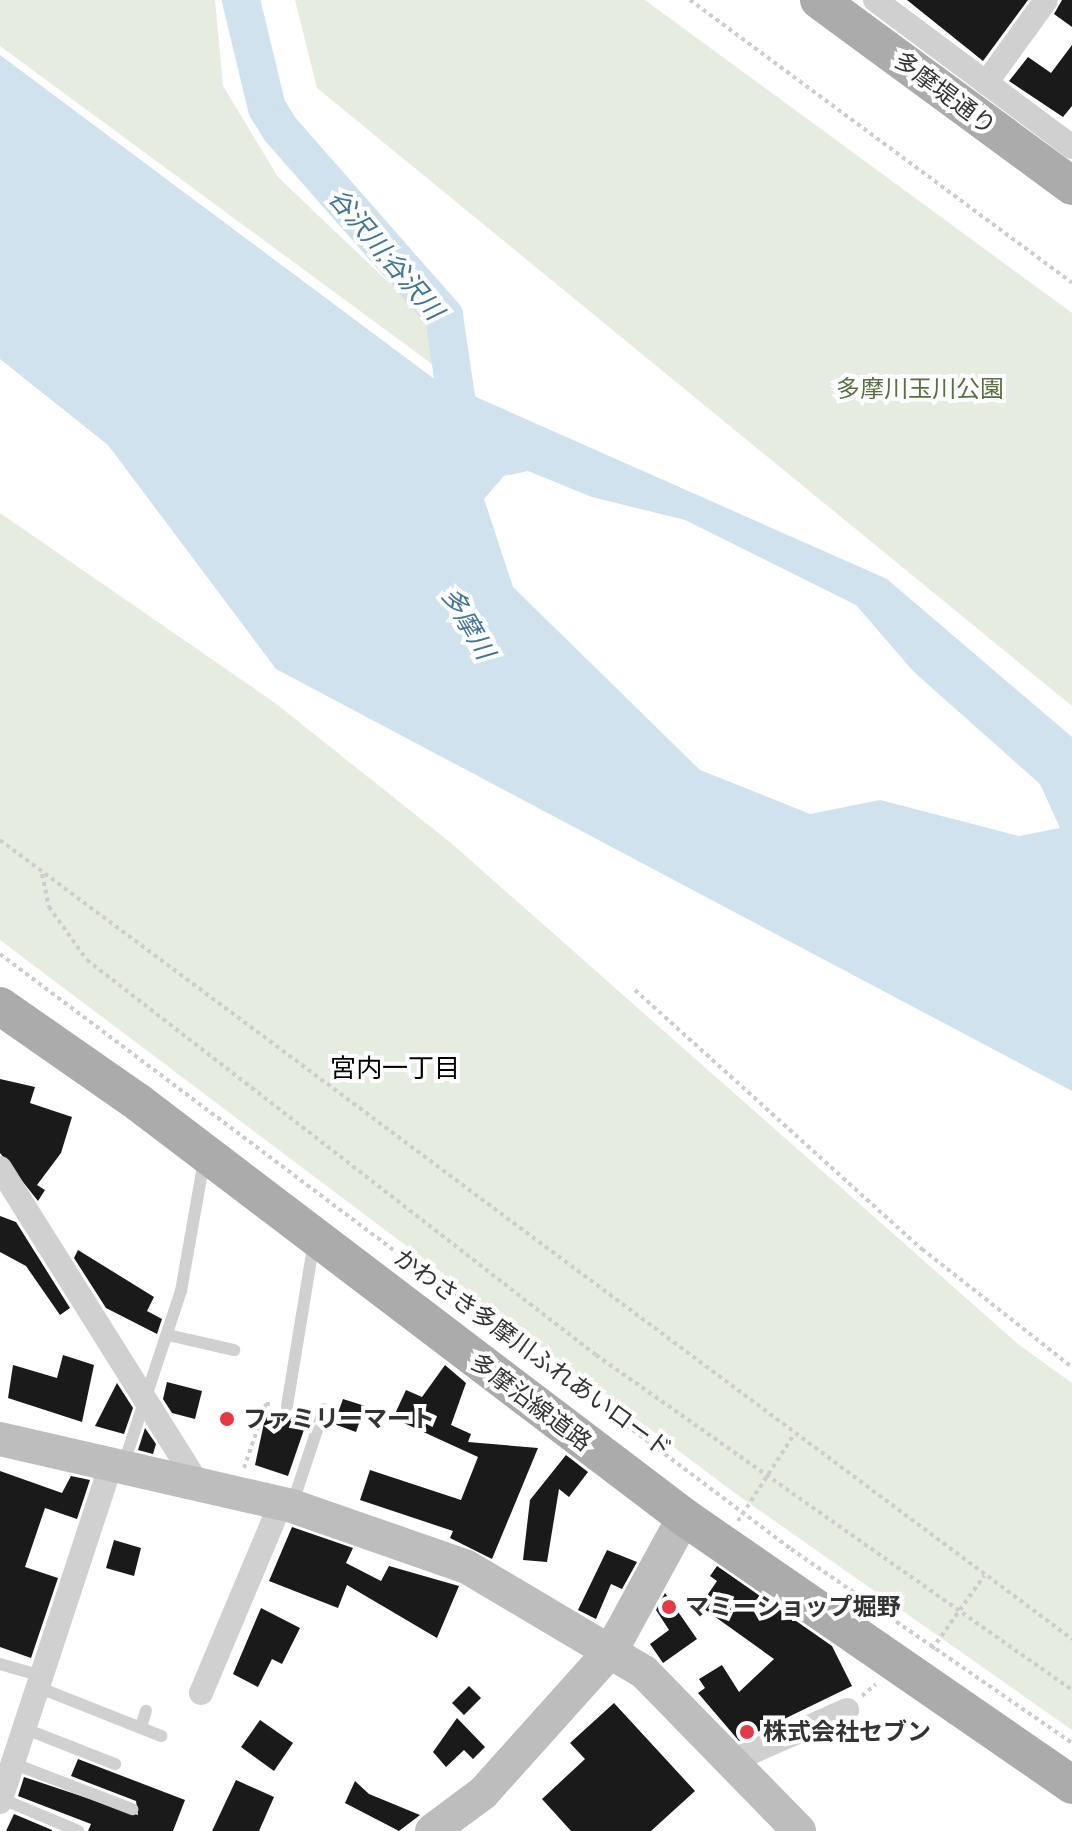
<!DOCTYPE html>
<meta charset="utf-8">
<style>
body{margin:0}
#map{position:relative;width:1072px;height:1831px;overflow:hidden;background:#fff;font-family:Quicksand,"Noto Sans JP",sans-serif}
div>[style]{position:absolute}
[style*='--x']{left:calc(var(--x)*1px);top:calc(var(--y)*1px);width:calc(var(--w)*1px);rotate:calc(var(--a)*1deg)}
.green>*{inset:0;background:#e6ecdf}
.water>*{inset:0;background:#cfe2ee}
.river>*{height:38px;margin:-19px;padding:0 19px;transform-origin:19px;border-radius:19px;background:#cfe2ee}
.building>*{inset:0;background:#1a1a1a}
.path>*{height:4px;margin-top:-2px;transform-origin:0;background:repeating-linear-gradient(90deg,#cdcdcd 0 4px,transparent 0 8px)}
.lane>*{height:12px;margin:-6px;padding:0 6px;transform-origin:6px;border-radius:6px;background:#d0d0d0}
.street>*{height:24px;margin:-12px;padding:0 12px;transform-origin:12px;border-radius:12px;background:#d0d0d0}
.secondary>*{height:34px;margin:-17px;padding:0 17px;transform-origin:17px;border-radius:17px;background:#bdbdbd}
.primary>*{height:38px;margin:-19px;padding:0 19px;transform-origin:19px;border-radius:19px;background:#ababab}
.dots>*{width:22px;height:22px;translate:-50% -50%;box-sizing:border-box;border:4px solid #fff;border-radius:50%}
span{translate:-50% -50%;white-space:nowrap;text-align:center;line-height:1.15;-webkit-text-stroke:8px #fff;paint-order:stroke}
.street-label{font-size:24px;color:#333}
.park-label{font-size:24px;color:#56703f}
.poi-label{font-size:24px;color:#333;font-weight:700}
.left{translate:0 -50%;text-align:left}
.water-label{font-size:26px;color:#3f7597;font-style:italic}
.neighbourhood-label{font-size:26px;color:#000}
</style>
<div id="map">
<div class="green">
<div style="clip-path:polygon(0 0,215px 0,223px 86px,278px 177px,428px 320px,442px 361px,436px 367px,0 46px)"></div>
<div style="clip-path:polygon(295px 0,645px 0,1072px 313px,1072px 706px,317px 88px)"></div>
<div style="clip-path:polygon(0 513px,275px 703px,451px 843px,1018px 1344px,1072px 1383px,1072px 1730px,732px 1491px,0 940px)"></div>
</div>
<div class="water">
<div style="clip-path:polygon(evenodd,0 55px,433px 378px,887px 579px,1072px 737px,1072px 1091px,276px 669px,108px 445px,0 359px,0 55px,528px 471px,592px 497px,685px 520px,856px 605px,914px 672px,1040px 784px,1060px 828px,1019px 836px,880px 800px,810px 814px,700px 770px,513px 587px,484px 499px,504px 476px,528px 471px)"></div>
</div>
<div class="river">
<div style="--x:241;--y:0;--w:111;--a:76.5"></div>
<div style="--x:267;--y:108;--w:25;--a:58"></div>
<div style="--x:280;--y:129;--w:249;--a:48.7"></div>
<div style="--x:444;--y:316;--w:123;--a:81.6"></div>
</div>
<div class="building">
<div style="clip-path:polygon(907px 0,1028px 0,983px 61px)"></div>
<div style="clip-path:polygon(1072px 0,1072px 27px,1054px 14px,1062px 0)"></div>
<div style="clip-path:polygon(1072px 45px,1072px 106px,1063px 117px,1009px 81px,1028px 57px,1051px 73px)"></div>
<div style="clip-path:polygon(0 1079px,35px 1087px,30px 1103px,72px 1117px,61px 1153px,37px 1185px,45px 1190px,38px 1201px,0 1153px)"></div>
<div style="clip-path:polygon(0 1216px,16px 1222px,70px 1308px,60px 1315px,26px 1266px,0 1252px)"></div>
<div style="clip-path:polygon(78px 1250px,154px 1297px,147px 1311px,162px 1319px,157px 1334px,106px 1308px,74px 1258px)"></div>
<div style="clip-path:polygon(63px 1355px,94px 1365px,82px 1422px,8px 1398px,13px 1365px,57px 1378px)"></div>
<div style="clip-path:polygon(445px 1365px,466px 1383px,451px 1425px,471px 1434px,468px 1442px,538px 1448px,492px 1559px,450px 1538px,453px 1531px,360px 1500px,370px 1470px,461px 1500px,478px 1457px,393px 1418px,406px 1390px,422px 1397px)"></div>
<div style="clip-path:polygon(167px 1382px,202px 1391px,195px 1419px,172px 1413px,163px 1399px)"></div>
<div style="clip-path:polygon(117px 1383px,133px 1408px,124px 1434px,95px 1426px)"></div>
<div style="clip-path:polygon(343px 1399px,365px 1406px,356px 1432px,334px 1424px)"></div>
<div style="clip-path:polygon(267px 1409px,307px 1421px,288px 1476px,255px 1465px)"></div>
<div style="clip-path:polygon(145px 1428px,156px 1444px,153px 1454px,138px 1450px)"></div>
<div style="clip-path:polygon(566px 1455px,588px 1472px,569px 1497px,559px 1489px,547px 1562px,523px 1560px,530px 1500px)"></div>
<div style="clip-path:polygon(0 1471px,62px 1493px,71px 1476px,90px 1480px,77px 1519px,45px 1508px,25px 1567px,58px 1578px,31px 1658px,0 1647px)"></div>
<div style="clip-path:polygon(292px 1527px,353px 1548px,346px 1563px,381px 1581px,389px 1566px,459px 1586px,437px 1638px,347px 1585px,338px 1608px,269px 1581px)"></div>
<div style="clip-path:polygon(114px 1540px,141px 1548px,134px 1576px,106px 1568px)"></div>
<div style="clip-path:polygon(607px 1550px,637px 1562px,622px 1589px,611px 1584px,596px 1619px,578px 1610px)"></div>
<div style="clip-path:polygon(717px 1566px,832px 1646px,852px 1686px,739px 1741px,698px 1693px,705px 1688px,699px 1679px,722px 1665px,739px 1692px,774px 1659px,700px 1606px,717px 1581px,710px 1576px)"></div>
<div style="clip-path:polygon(665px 1593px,697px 1639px,663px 1663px,650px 1644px,669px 1630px,656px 1610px)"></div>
<div style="clip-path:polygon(261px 1608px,300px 1628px,282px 1664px,272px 1659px,258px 1687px,233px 1674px)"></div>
<div style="clip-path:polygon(469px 1686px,481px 1698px,464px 1715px,452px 1703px)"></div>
<div style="clip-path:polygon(614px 1703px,695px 1791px,651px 1831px,571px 1831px,542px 1799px,585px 1759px,570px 1743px)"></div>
<div style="clip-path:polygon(457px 1718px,485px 1747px,473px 1759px,464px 1750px,446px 1767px,433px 1752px)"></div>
<div style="clip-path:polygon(260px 1720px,293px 1743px,274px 1771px,241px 1747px)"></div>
<div style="clip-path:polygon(78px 1759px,185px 1800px,173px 1831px,88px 1831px,91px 1824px,18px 1796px,24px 1777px,138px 1815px,136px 1801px,71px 1776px)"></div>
<div style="clip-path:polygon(236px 1780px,274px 1797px,259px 1831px,212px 1831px)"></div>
<div style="clip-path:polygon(355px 1781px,369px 1794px,420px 1815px,399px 1831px,345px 1803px)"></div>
<div style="clip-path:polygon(14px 1814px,52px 1830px,52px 1831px,6px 1831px)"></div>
</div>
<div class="path">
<div style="--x:690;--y:0;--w:475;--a:36.5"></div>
<div style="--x:0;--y:840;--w:1337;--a:36.7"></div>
<div style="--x:42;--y:874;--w:34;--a:78"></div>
<div style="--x:49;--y:907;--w:65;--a:54.4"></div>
<div style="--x:87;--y:960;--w:644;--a:37.81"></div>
<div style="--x:596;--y:1355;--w:582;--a:35.14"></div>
<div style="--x:0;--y:954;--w:990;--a:36.95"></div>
<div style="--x:791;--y:1549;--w:341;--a:34.6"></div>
<div style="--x:635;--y:990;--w:387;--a:42.1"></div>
<div style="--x:922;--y:1249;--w:191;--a:38.2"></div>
<div style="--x:244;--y:1468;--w:68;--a:-71"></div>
<div style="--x:266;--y:1404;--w:7;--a:0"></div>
<div style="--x:738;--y:1521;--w:101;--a:-57.1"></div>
<div style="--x:932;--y:1649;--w:90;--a:-54.5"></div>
<div style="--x:862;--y:1696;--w:18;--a:-41"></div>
</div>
<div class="lane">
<div style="--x:168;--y:1335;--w:68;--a:12.8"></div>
<div style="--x:287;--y:1406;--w:166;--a:-80.7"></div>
<div style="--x:123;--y:1466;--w:184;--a:-71.7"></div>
<div style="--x:181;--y:1291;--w:133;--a:-80"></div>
<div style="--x:292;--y:1505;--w:101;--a:-71.6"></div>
<div style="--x:0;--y:1664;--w:40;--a:16"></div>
<div style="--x:35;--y:1686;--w:136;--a:21.6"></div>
<div style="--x:141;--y:1727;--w:17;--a:-73"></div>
<div style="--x:23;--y:1728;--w:99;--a:21.4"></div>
<div style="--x:12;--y:1763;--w:129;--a:21"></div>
<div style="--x:0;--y:1798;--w:85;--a:22.9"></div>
</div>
<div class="street">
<div style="--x:875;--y:0;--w:246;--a:36.7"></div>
<div style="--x:986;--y:83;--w:102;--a:-54.1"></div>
<div style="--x:0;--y:1168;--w:374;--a:57.9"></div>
<div style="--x:201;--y:1693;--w:206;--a:-67.2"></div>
<div style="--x:732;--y:1761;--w:126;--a:-23.9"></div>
<div style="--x:0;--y:1802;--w:353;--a:-71.8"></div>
</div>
<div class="secondary">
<div style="--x:0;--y:1439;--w:300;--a:12.9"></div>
<div style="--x:292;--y:1506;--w:185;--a:19.2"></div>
<div style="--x:467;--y:1567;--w:206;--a:30.7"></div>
<div style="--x:644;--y:1672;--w:222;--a:45.7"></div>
<div style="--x:432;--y:1831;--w:64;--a:-36.7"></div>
<div style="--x:483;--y:1793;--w:193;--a:-48.1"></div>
<div style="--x:612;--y:1649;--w:150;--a:-61.4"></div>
</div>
<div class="primary">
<div style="--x:819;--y:0;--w:314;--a:36.3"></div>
<div style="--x:0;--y:1006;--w:169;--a:34.9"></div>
<div style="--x:139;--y:1103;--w:684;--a:37.22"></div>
<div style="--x:684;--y:1517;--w:472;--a:34.6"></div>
</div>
<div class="dots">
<div style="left:227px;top:1419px;background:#e63946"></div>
<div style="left:669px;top:1607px;background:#e63946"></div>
<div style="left:747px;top:1732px;background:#e63946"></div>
</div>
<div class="street-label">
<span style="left:945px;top:93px;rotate:37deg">多摩堤通り</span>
<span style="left:533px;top:1353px;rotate:36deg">かわさき多摩川ふれあいロード</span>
<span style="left:531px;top:1402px;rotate:37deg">多摩沿線道路</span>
</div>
<div class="park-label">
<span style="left:920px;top:389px">多摩川玉川公園</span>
</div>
<div class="poi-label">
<span class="left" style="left:243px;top:1419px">ファミリーマート</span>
<span class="left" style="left:685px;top:1607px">マミーショップ堀野</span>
<span class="left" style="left:763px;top:1732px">株式会社セブン</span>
</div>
<div class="water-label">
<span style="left:386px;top:254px;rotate:50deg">谷沢川;谷沢川</span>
<span style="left:468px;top:623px;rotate:60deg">多摩川</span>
</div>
<div class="neighbourhood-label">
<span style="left:395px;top:1068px">宮内一丁目</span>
</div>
</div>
